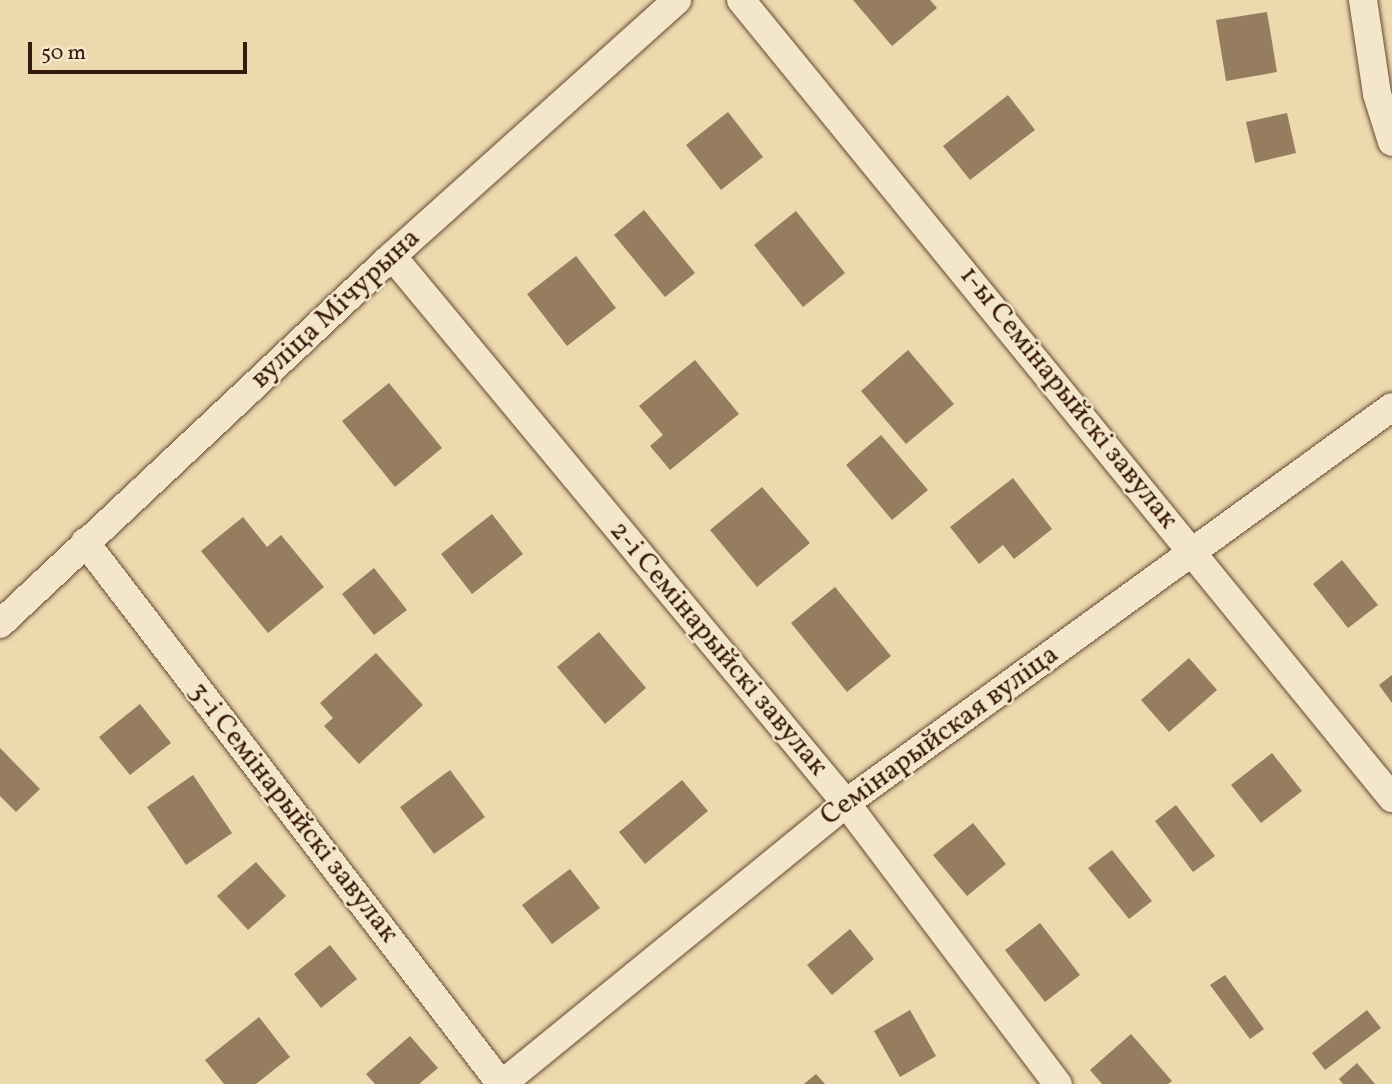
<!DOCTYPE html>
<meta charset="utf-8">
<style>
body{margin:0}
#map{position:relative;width:1392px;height:1084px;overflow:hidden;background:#ecd9ad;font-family:Vollkorn,serif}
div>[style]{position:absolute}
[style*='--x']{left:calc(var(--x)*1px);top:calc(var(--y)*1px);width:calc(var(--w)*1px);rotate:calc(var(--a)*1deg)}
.building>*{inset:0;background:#967d5f}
.roads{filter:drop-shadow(0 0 2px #664934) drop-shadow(0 0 2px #664934)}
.minor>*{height:28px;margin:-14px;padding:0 14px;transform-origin:14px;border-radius:14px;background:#f3e6ca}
span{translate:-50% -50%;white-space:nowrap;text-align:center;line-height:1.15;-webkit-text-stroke:5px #f3e6ca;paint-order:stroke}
.street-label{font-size:28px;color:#39190b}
.scale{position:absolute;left:28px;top:42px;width:219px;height:32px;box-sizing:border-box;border:4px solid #39190b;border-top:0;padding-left:9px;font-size:21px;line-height:24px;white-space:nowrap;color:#39190b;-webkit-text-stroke:5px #f3e6ca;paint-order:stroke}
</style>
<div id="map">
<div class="building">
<div style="clip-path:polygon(853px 0,930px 0,937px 8px,892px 46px)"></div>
<div style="clip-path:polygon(1267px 12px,1277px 72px,1226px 81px,1216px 20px)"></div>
<div style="clip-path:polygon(1008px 95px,1035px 130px,970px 180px,943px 146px)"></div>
<div style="clip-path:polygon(728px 112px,763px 157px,721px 190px,686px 145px)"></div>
<div style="clip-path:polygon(1287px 113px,1296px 153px,1255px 163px,1246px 122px)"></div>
<div style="clip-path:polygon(644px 210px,695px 273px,665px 297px,614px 235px)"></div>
<div style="clip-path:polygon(796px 211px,845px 273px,803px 307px,754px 245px)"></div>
<div style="clip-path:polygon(576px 256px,616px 308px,567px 346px,527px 294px)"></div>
<div style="clip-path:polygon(908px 350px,954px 404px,906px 444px,861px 391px)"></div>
<div style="clip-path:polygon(695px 360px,739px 414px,670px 470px,650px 446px,663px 435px,639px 406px)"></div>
<div style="clip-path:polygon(389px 383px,442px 448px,395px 487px,342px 421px)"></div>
<div style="clip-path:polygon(881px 435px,928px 490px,892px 520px,846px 465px)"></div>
<div style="clip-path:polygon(1013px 478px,1052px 529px,1014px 559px,1003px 545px,979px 564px,950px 527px)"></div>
<div style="clip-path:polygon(762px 487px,810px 543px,757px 587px,710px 530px)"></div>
<div style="clip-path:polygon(492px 514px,523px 554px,472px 594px,441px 554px)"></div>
<div style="clip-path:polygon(243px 517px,267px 547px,281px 535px,324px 587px,268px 633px,201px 551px)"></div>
<div style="clip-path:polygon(1342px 560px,1378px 605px,1348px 628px,1313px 584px)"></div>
<div style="clip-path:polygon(374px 568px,407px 610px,374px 635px,342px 594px)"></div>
<div style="clip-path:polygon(835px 587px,891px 656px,847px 692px,791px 623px)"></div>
<div style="clip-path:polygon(599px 632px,646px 688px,605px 724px,557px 667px)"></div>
<div style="clip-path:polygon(376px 653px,423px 705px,359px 764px,324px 726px,333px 718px,320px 703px)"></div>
<div style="clip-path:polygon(1189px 658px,1217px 690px,1169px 732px,1141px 700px)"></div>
<div style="clip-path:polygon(1392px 675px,1392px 703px,1379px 685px)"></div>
<div style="clip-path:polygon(140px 704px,171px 743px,130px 775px,99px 737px)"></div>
<div style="clip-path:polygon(0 748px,40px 789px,16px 812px,0 796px)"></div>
<div style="clip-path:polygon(1272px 753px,1302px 791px,1261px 823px,1231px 785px)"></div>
<div style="clip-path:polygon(450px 770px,485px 817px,434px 854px,400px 807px)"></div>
<div style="clip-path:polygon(193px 775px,232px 833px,186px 865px,147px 807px)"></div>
<div style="clip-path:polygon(682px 780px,708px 811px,645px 864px,619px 832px)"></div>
<div style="clip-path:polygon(1176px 805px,1215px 856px,1193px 872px,1155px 821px)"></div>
<div style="clip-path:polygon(973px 823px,1006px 864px,967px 896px,933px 855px)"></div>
<div style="clip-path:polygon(1112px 850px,1152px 901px,1129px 919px,1088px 868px)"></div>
<div style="clip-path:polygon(256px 862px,286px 896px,248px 930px,217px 896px)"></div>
<div style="clip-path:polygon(570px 869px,600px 908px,552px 944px,522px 905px)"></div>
<div style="clip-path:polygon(1040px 923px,1080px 975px,1045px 1002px,1005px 950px)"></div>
<div style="clip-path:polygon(850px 929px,874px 959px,832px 995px,807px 965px)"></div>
<div style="clip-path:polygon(330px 945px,357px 979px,321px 1008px,294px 974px)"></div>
<div style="clip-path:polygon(1225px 975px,1264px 1029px,1250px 1039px,1210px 985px)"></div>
<div style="clip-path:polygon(910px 1010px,936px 1056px,900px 1077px,874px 1031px)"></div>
<div style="clip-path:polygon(1367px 1010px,1381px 1028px,1325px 1070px,1312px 1053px)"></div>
<div style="clip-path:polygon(259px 1017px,290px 1057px,256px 1084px,224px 1084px,205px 1060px)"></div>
<div style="clip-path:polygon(1131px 1034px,1172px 1081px,1168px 1084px,1102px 1084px,1090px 1070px)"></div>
<div style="clip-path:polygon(410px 1036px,438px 1068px,419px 1084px,375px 1084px,366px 1074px)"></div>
<div style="clip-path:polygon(1357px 1063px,1375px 1084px,1343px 1084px,1339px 1079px)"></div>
<div style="clip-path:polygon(816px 1074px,825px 1084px,804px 1084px)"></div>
</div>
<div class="roads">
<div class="minor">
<div style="--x:741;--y:0;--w:1030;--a:50.79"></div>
<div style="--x:1363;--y:0;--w:95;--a:81.5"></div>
<div style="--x:1377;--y:94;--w:50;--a:72.6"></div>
<div style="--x:392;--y:256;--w:711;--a:50.31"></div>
<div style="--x:846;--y:803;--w:352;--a:53"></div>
<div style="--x:85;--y:542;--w:683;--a:52.49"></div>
<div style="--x:0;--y:624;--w:538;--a:-43.19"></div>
<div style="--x:392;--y:256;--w:383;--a:-41.9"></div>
<div style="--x:502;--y:1084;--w:444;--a:-39.2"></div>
<div style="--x:846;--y:803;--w:674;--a:-35.95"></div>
</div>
</div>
<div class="street-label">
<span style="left:336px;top:309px;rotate:-43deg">вуліца Мічурына</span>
<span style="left:1068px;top:398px;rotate:51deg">1-ы Семінарыйскі завулак</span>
<span style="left:718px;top:649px;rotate:50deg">2-і Семінарыйскі завулак</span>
<span style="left:940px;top:736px;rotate:-36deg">Семінарыйская вуліца</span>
<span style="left:293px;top:813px;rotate:52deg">3-і Семінарыйскі завулак</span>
</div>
<div class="scale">50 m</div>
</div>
